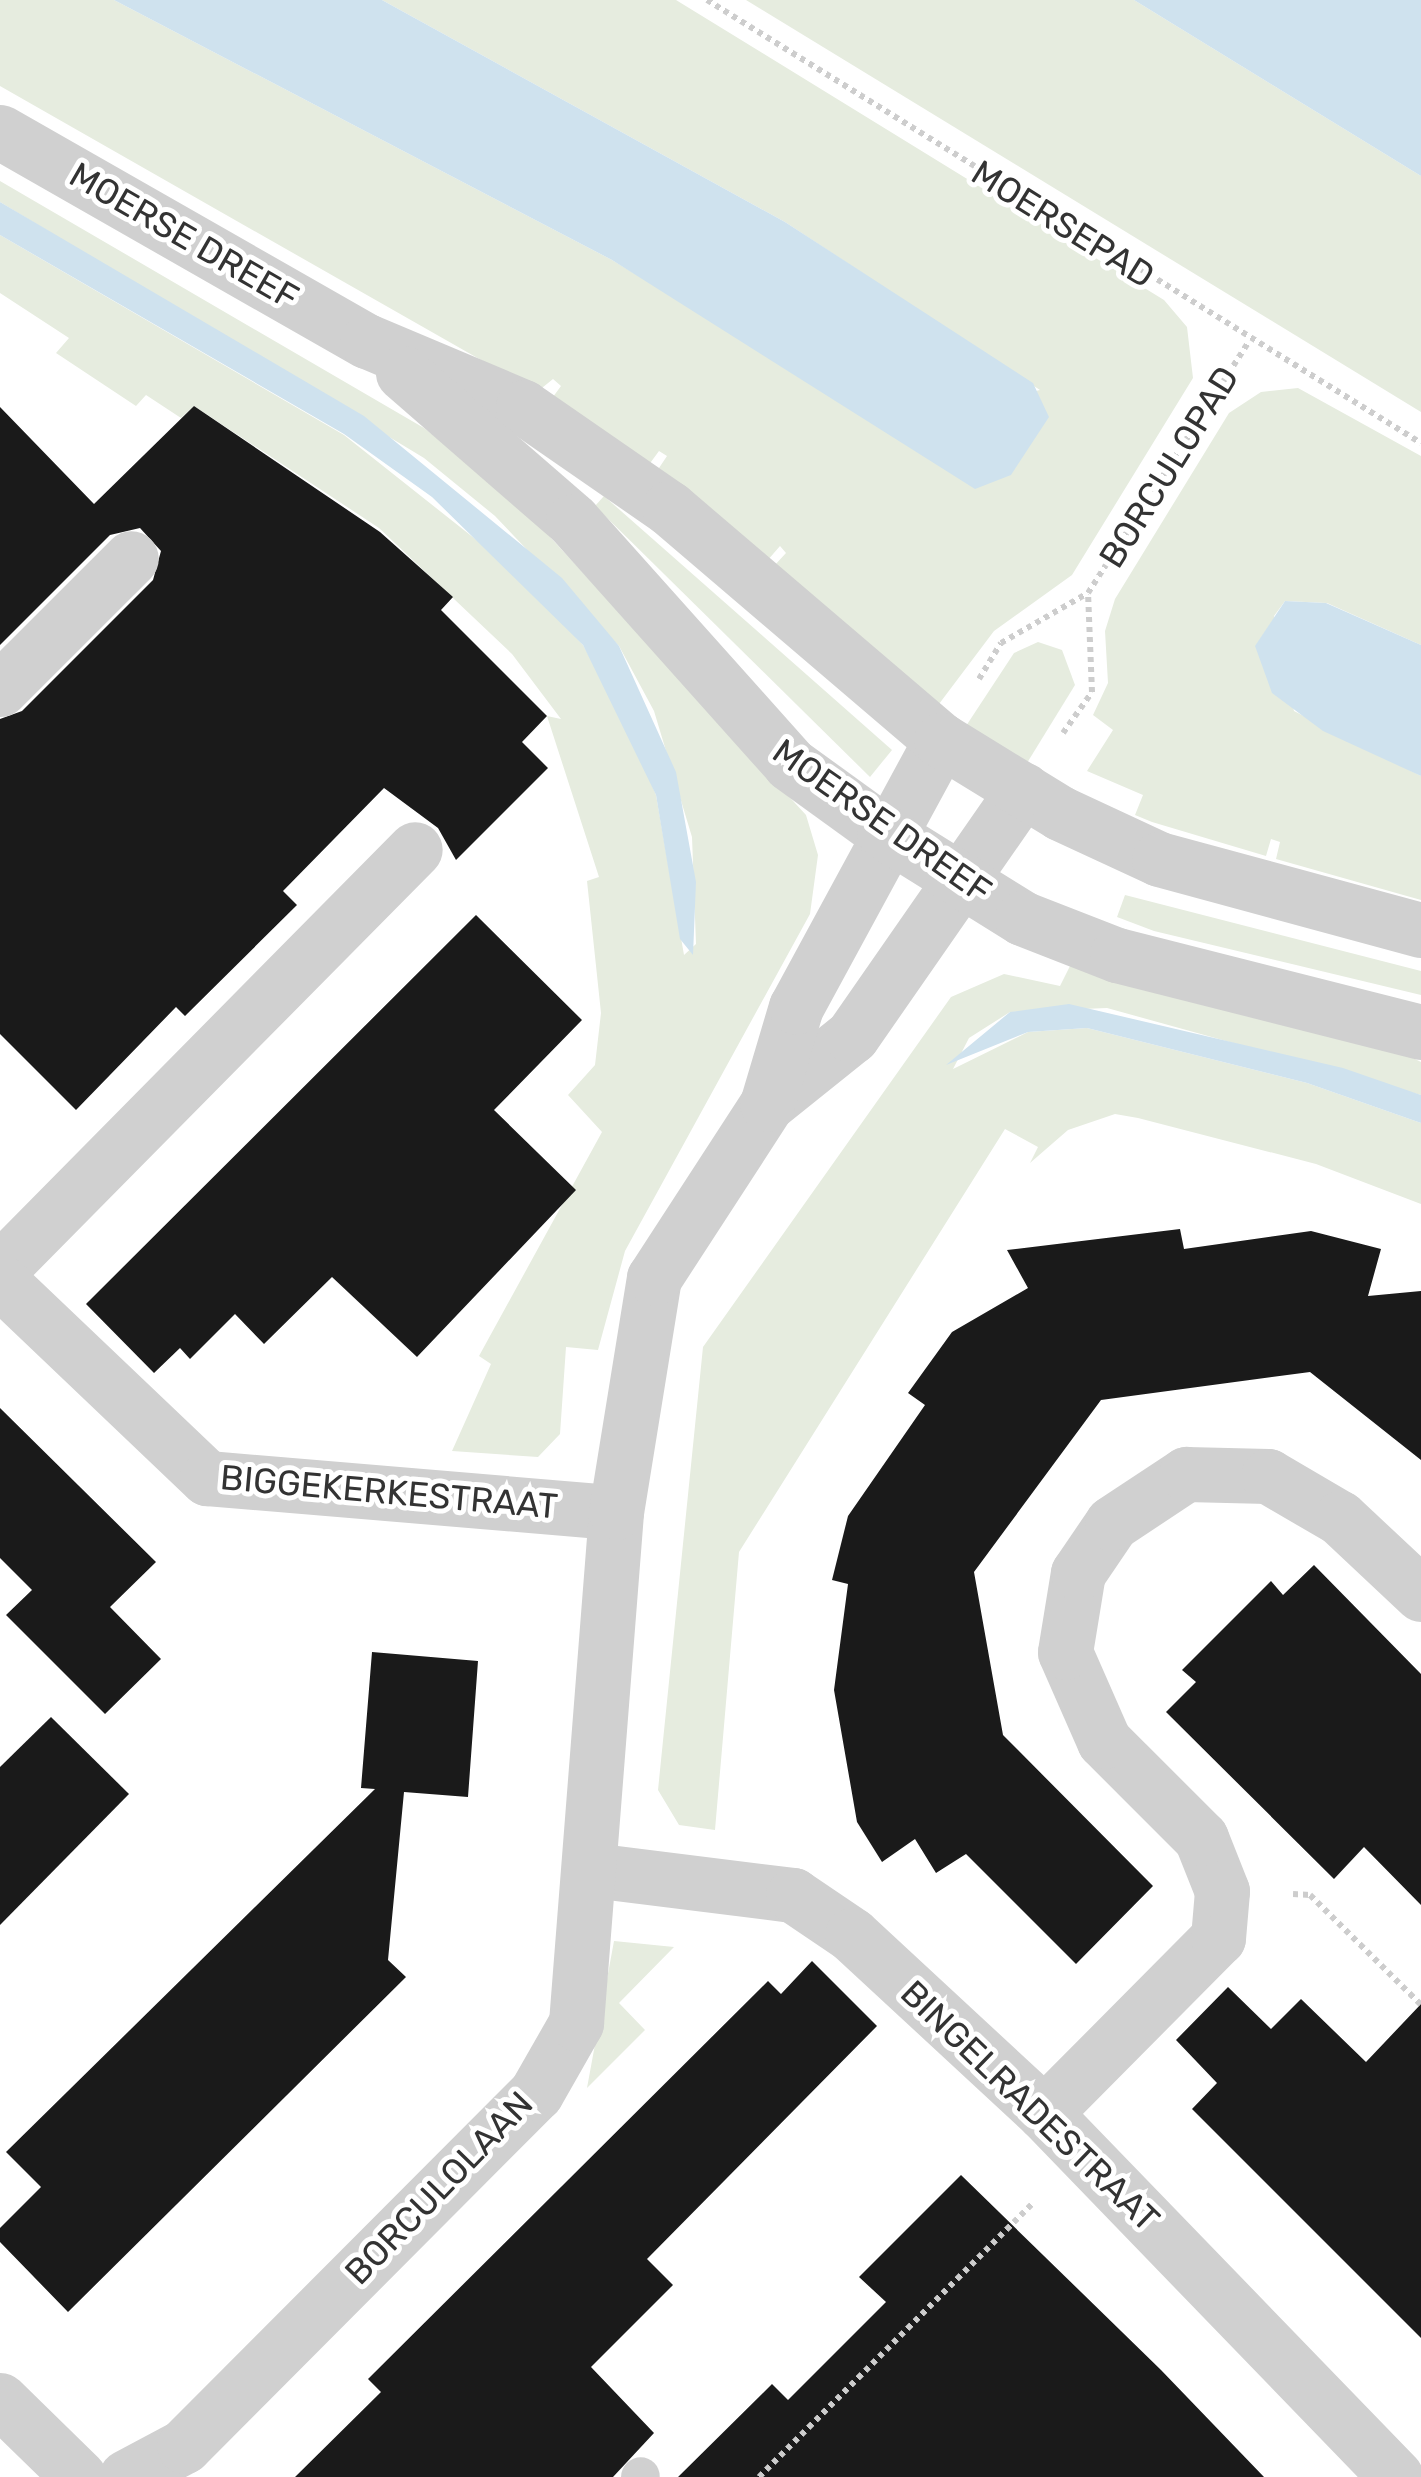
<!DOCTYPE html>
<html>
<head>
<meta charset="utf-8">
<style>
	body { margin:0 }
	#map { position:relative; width:1421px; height:2477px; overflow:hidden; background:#fff; font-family:Rubik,sans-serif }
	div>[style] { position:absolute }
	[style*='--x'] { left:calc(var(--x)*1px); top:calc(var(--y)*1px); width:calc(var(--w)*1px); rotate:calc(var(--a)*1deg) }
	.green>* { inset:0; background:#e6ecdf }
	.water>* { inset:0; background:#cfe2ee }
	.building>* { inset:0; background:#1a1a1a }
	.path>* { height:6px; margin-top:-3px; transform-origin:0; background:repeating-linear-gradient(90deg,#cdcdcd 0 5px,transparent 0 10px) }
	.service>* { height:38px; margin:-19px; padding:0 19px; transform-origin:19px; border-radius:19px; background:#d0d0d0 }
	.minor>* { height:55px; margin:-27.5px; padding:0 27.5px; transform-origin:27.5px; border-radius:27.5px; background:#d0d0d0 }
	.tertiary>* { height:55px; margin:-27.5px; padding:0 27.5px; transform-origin:27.5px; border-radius:27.5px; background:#d0d0d0 }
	span { translate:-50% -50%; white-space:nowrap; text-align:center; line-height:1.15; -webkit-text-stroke:10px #fff; paint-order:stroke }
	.street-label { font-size:35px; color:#333 }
</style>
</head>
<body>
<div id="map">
	<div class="green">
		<i style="clip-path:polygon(0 0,114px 0,612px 260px,886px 426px,1040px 390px,785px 222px,382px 0,676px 0,1164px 300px,1187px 327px,1193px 378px,1072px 575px,994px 631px,939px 704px,774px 566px,786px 553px,780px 546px,767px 561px,657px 471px,667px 456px,659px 451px,648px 466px,550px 401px,561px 386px,553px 379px,537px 392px,0 86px)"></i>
		<i style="clip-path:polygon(746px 0,1134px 0,1421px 176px,1421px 412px)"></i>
		<i style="clip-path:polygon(0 181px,424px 428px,516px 500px,806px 815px,818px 855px,810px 914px,625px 1251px,598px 1350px,566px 1347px,560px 1434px,538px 1457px,452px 1451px,491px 1364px,479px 1356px,602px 1132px,568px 1095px,595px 1065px,601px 1013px,587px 881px,599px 877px,547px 716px,561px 719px,512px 654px,379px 528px,194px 406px,181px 418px,146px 395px,136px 406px,56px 353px,69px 338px,0 293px,0 235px,344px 435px,513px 569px,583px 645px,631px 734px,656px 795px,684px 955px,696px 944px,692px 837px,654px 711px,619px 646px,495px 516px,424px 458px,0 202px)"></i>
		<i style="clip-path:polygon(1298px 388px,1421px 456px,1421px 645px,1327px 603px,1285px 601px,1274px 616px,1294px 711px,1421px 776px,1421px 900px,1276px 859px,1280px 842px,1271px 839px,1266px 856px,1152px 822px,1135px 815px,1143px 795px,1087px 771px,1113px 730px,1093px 715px,1108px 683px,1105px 631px,1115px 599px,1229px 413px,1261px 392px)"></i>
		<i style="clip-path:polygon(604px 496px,892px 750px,870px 777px,595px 506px)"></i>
		<i style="clip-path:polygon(1038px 642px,1062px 650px,1075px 685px,1027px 763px,966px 726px,1014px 653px)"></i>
		<i style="clip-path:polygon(1125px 895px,1421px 971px,1421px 995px,1154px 931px,1117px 917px)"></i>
		<i style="clip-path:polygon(1074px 958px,1405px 1054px,1421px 1062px,1421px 1095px,1107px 1008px,1010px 1012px,969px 1038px,953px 1069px,1028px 1032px,1087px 1028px,1307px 1083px,1421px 1123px,1421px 1204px,1316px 1164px,1138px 1118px,1115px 1114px,1068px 1130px,1030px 1163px,1038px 1147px,1005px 1129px,739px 1552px,715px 1830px,679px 1825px,658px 1790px,703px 1347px,951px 997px,1004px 974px,1060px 986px)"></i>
		<i style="clip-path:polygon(614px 1941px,674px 1947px,619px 2003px,645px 2030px,587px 2088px)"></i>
	</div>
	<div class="water">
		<i style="clip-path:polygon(114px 0,382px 0,785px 222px,1033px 383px,1049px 417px,1011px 475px,975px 489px,612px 260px)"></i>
		<i style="clip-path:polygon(1134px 0,1421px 0,1421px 176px)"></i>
		<i style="clip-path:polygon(0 202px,364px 416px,562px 578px,619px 646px,676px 772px,696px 882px,693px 955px,680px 939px,656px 795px,583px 645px,432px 497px,344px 434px,0 235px)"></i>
		<i style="clip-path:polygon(1285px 601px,1326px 603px,1421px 645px,1421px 776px,1323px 731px,1272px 693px,1255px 646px)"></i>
		<i style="clip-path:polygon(1069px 1004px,1343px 1068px,1421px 1095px,1421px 1123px,1307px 1083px,1087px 1028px,1028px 1032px,946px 1065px,1010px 1012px)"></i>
	</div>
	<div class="building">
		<i style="clip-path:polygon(194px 406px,380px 532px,453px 597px,441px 610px,547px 716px,522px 742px,548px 768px,456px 860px,438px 828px,384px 788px,283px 891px,297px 905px,185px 1016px,176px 1007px,76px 1110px,0 1034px,0 719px,22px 711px,153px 580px,161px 551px,140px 528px,110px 535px,0 645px,0 407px,94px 504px)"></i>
		<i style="clip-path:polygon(476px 915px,582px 1020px,494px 1110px,576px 1190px,417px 1357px,332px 1277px,264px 1344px,235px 1314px,190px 1359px,180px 1348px,154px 1373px,86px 1304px)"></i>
		<i style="clip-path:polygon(1180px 1229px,1184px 1249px,1311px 1231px,1381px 1249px,1368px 1296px,1421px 1291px,1421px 1460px,1310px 1372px,1101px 1400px,974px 1572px,1003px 1735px,1153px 1886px,1076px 1964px,966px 1854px,936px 1873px,915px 1839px,882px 1862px,857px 1822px,834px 1690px,848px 1584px,832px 1580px,848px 1516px,925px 1405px,908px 1393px,952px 1332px,1028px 1288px,1007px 1250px)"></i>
		<i style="clip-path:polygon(0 1408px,156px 1562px,110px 1607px,161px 1659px,105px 1714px,6px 1615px,32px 1590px,0 1558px)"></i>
		<i style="clip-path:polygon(1314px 1565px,1421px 1674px,1421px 1905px,1364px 1847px,1334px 1879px,1166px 1712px,1196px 1682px,1182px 1670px,1271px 1581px,1283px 1595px)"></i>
		<i style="clip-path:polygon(372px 1652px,478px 1661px,468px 1797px,404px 1792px,388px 1960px,406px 1977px,68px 2312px,0 2242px,0 2228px,41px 2187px,6px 2152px,375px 1789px,361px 1788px)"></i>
		<i style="clip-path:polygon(51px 1717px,129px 1794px,0 1925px,0 1767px)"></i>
		<i style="clip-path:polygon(812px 1961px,877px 2026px,647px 2259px,673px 2285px,591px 2367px,654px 2433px,613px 2477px,295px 2477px,381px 2392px,368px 2379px,768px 1981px,781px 1994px)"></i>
		<i style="clip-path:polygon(1228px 1987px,1271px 2029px,1301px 1999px,1366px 2062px,1421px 2004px,1421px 2338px,1192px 2109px,1217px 2083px,1176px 2040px)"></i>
		<i style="clip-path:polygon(961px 2175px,1161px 2370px,1264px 2477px,678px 2477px,772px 2384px,788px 2400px,886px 2302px,859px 2277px)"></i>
	</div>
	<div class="path">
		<i style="--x:707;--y:0;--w:840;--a:31.82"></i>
		<i style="--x:979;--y:679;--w:42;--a:-58.6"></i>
		<i style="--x:1001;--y:643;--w:100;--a:-29.9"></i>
		<i style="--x:1088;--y:593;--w:299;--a:-57.4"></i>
		<i style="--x:1063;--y:733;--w:50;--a:-54.7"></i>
		<i style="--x:1092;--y:692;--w:99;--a:-92.3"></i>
		<i style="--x:1293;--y:1894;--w:17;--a:3"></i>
		<i style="--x:1310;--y:1895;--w:156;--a:44.7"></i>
		<i style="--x:759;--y:2477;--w:387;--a:-45"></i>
	</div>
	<div class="service">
		<i style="--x:640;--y:2477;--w:1;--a:-45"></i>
	</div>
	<div class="minor">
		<i style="--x:0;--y:689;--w:185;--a:-45"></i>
		<i style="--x:767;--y:1104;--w:109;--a:-38.7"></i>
		<i style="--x:852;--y:1036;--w:300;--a:-55.2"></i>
		<i style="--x:0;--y:1269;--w:590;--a:-45.34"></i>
		<i style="--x:0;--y:1281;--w:286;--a:43.6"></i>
		<i style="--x:207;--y:1478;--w:410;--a:4.8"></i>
		<i style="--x:592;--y:1870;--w:203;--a:7.1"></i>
		<i style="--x:793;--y:1895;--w:71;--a:34.1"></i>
		<i style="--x:852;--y:1935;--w:262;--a:42.8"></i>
		<i style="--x:1044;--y:2113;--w:506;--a:45.96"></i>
		<i style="--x:1044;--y:2113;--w:247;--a:-45.2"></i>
		<i style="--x:1218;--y:1938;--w:47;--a:-85.1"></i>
		<i style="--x:1222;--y:1891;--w:57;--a:-111.6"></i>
		<i style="--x:1201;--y:1838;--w:137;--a:-135"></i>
		<i style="--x:1104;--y:1741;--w:97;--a:-113.7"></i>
		<i style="--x:1065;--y:1652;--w:80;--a:-80.7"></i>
		<i style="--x:1078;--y:1573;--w:60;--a:-55.8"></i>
		<i style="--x:1112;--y:1523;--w:89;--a:-33.5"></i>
		<i style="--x:1186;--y:1474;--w:82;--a:1.4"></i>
		<i style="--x:1268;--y:1476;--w:83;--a:30.3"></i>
		<i style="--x:1340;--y:1518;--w:111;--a:43.2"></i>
		<i style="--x:0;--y:2400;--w:110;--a:44.3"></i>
		<i style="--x:126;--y:2477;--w:66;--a:-28.1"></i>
		<i style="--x:184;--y:2446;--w:499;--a:-45.1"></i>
		<i style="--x:536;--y:2093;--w:81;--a:-60.3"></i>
		<i style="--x:576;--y:2023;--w:513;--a:-85.52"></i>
		<i style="--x:616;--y:1512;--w:237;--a:-80.8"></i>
		<i style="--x:654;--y:1278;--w:207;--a:-57"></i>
		<i style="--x:767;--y:1104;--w:101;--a:-73.4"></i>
		<i style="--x:796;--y:1007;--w:304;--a:-61.5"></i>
	</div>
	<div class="tertiary">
		<i style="--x:0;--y:132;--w:422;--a:29.7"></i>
		<i style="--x:367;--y:341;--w:169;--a:22.9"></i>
		<i style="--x:523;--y:407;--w:178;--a:34.7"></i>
		<i style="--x:669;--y:508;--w:358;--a:40.5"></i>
		<i style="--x:941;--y:740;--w:140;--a:31.5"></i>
		<i style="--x:1060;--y:813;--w:109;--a:24.9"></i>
		<i style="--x:1159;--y:859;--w:271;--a:15.2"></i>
		<i style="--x:403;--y:373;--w:225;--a:41"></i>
		<i style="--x:573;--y:521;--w:326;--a:48.2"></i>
		<i style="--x:790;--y:764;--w:116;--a:35.9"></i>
		<i style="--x:884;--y:832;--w:163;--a:31.9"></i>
		<i style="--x:1022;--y:918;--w:102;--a:21.3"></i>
		<i style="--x:1117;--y:955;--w:314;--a:14.2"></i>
	</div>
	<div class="street-label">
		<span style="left:1063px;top:224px;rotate:32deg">MOERSEPAD</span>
		<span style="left:184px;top:236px;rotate:30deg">MOERSE DREEF</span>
		<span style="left:1169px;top:467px;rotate:-58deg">BORCULOPAD</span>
		<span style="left:882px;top:821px;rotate:35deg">MOERSE DREEF</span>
		<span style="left:389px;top:1492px;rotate:5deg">BIGGEKERKESTRAAT</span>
		<span style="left:1030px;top:2106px;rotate:44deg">BINGELRADESTRAAT</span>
		<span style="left:439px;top:2188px;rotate:-46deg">BORCULOLAAN</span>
	</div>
</div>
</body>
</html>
